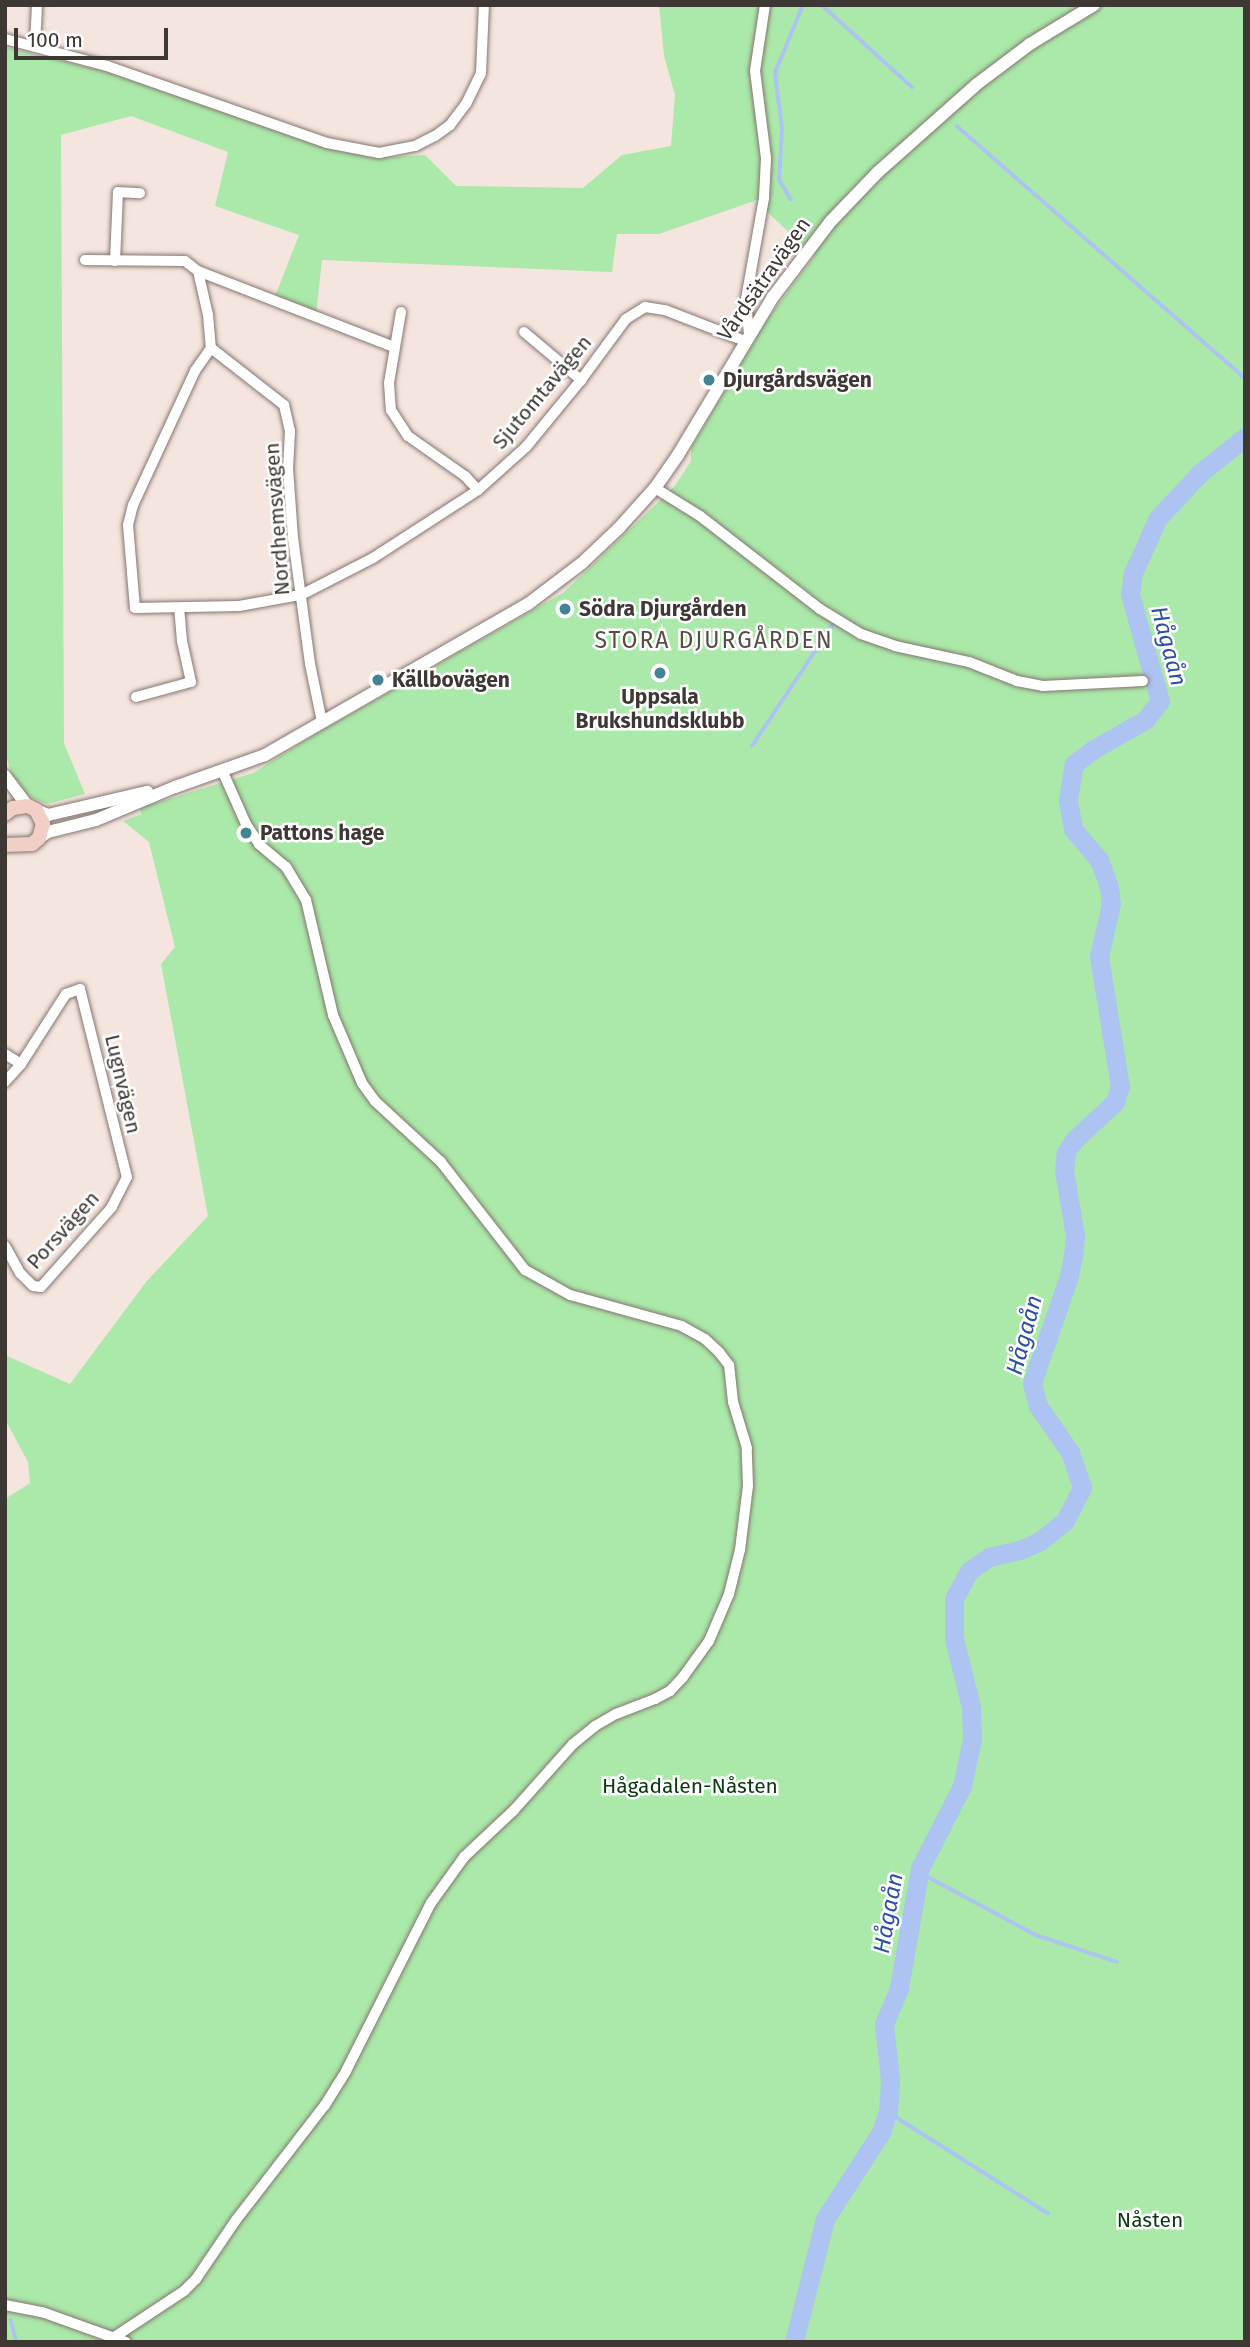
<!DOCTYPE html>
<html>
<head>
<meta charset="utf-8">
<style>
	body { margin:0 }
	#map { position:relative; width:1250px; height:2347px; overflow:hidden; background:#f5e5df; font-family:"Fira Sans",sans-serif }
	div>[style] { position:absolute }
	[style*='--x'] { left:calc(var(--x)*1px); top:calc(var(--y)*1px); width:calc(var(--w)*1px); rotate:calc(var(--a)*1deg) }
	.green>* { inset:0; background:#aae9a9 }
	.stream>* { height:3.5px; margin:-1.75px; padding:0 1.75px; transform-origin:1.75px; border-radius:1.75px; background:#adc3f2 }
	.river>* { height:19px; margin:-9.5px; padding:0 9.5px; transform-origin:9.5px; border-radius:9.5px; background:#adc3f2 }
	.roads { filter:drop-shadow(0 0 2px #847670) drop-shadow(0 0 2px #847670) }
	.minor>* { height:10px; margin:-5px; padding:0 5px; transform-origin:5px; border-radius:5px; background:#fff }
	.tertiary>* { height:12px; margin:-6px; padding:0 6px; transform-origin:6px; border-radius:6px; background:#fff }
	.secondary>* { height:14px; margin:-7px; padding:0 7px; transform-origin:7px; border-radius:7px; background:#f2cfc6 }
	.dots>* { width:19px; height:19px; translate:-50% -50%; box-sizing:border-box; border:4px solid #fff; border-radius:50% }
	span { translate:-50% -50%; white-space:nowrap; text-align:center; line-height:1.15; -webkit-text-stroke:5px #fff; paint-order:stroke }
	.street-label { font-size:21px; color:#3e3835 }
	.poi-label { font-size:21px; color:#3e3835; font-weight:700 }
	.left { translate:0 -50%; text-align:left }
	.park-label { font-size:21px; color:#083a0d }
	.neighbourhood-label { font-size:23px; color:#594c47; letter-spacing:2px }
	.water-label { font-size:23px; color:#2c4fa7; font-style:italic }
	.frame { position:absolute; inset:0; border:7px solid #3e3835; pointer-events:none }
	.scale { position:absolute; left:14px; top:28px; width:154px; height:32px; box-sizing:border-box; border:4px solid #3e3835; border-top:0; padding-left:9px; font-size:21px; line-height:24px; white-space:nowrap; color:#3e3835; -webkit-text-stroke:5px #fff; paint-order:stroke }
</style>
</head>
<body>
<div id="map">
	<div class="green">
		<i style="clip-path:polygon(659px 5px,1245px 5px,1245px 2342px,5px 2342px,5px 1499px,30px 1483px,28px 1462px,5px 1419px,5px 1355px,70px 1384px,146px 1282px,208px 1216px,161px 964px,175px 947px,149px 842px,123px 821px,141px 814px,140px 808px,253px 773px,314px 735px,563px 593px,674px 487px,691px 461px,691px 448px,763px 325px,814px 256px,760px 205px,760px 199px,659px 234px,617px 234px,612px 272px,322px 260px,316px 315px,274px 299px,299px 235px,215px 206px,228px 152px,131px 116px,61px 135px,64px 743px,85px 794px,47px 804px,27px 795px,12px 777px,5px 751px,5px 47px,108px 72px,330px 148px,376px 158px,425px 155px,456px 186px,583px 188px,622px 155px,671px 146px,675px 95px,664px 56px)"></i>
	</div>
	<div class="stream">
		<i style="--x:822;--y:5;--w:122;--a:42.3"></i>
		<i style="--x:957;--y:126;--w:383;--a:41.2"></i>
		<i style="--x:791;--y:200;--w:23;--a:-121"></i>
		<i style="--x:779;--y:180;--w:51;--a:-86.6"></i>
		<i style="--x:782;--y:129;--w:56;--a:-97.1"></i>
		<i style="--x:775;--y:73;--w:74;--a:-67.6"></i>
		<i style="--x:825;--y:637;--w:15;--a:-58"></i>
		<i style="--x:752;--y:746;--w:123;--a:-56.3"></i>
		<i style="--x:919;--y:1872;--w:133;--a:28.3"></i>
		<i style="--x:1036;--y:1935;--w:85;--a:18.4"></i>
		<i style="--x:888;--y:2112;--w:189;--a:32.3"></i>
		<i style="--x:11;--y:2320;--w:23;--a:75"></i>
	</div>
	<div class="river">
		<i style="--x:794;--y:2342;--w:127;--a:-75.9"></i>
		<i style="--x:825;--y:2219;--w:103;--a:-57.2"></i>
		<i style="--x:881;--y:2132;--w:21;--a:-71"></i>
		<i style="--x:888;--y:2112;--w:32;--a:-86"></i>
		<i style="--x:890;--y:2080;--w:56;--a:-96.1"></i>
		<i style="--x:884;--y:2024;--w:39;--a:-67"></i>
		<i style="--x:899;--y:1988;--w:122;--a:-80.1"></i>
		<i style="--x:920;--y:1868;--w:92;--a:-62.9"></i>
		<i style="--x:962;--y:1786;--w:48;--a:-78"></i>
		<i style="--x:972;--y:1739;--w:32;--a:-92"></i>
		<i style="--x:971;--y:1707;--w:70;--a:-104"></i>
		<i style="--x:954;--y:1639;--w:40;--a:-90"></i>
		<i style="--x:954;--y:1599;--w:32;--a:-62"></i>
		<i style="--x:969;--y:1571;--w:24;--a:-35"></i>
		<i style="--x:989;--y:1557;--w:32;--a:-13"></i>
		<i style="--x:1020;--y:1550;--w:22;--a:-24"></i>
		<i style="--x:1040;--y:1541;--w:32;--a:-39"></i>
		<i style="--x:1065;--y:1521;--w:38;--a:-63"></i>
		<i style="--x:1082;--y:1487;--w:37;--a:-109"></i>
		<i style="--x:1070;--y:1452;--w:56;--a:-124.8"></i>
		<i style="--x:1038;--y:1406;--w:24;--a:-105"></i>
		<i style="--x:1032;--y:1383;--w:113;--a:-70.9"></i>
		<i style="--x:1069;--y:1276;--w:20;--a:-79"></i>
		<i style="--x:1073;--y:1256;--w:20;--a:-84"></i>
		<i style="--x:1075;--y:1236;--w:67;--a:-99.5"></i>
		<i style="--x:1064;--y:1170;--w:18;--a:-84"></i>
		<i style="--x:1066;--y:1152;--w:14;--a:-56"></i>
		<i style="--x:1074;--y:1140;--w:56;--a:-42.8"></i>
		<i style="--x:1115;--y:1102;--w:16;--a:-72"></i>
		<i style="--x:1120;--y:1087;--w:133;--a:-99.1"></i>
		<i style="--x:1099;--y:956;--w:53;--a:-77"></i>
		<i style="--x:1111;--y:904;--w:17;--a:-97"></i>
		<i style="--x:1109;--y:887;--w:29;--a:-110"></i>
		<i style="--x:1099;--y:860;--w:40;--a:-130"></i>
		<i style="--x:1073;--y:829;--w:29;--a:-100"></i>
		<i style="--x:1068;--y:800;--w:36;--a:-81"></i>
		<i style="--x:1074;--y:764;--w:25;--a:-37"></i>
		<i style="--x:1094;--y:749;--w:59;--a:-29.6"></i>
		<i style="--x:1145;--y:720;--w:24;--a:-52"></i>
		<i style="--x:1160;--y:701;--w:111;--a:-105.7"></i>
		<i style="--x:1130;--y:594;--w:21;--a:-82"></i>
		<i style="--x:1133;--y:573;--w:60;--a:-65.6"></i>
		<i style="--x:1158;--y:518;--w:62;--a:-47"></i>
		<i style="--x:1200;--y:473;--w:58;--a:-38.7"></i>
	</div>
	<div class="roads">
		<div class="minor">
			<i style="--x:5;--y:39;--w:106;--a:14.8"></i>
			<i style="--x:107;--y:66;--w:233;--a:19.3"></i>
			<i style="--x:327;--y:143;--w:53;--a:10.9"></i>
			<i style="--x:379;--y:153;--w:37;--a:-11"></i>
			<i style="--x:415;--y:146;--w:22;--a:-27"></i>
			<i style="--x:435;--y:136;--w:19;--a:-36"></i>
			<i style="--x:450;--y:125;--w:26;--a:-53"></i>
			<i style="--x:466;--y:104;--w:34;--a:-64"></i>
			<i style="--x:481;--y:73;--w:68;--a:-87.5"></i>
			<i style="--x:35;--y:46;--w:41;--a:-87.2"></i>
			<i style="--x:85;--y:260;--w:100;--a:0.6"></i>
			<i style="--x:185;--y:261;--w:16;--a:38"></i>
			<i style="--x:115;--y:261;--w:69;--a:-87.5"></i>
			<i style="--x:118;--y:192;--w:22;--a:3"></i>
			<i style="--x:401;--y:312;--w:72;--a:99.6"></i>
			<i style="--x:389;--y:383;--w:27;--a:86"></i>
			<i style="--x:391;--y:410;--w:31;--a:57"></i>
			<i style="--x:408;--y:436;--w:70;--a:35.1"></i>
			<i style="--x:465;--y:476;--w:19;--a:47"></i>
			<i style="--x:524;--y:332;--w:75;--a:40.1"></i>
			<i style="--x:749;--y:335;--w:36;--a:-95"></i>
			<i style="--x:746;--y:299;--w:103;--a:-79.9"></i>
			<i style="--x:764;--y:198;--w:40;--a:-87.1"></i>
			<i style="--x:766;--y:158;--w:88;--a:-97.2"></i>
			<i style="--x:755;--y:71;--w:67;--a:-81.4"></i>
			<i style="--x:394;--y:347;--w:210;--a:-158.8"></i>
			<i style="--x:198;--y:271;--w:45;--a:77.2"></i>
			<i style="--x:208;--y:315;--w:33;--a:85"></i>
			<i style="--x:211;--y:348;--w:28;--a:125"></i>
			<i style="--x:195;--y:371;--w:148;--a:114.8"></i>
			<i style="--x:133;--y:505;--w:21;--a:104"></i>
			<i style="--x:128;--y:525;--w:83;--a:85.2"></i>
			<i style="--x:135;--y:608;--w:104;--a:-1.1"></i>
			<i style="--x:239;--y:606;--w:63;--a:-10.1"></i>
			<i style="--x:301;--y:595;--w:81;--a:-27.2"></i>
			<i style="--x:373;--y:558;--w:125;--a:-32.9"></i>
			<i style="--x:478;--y:490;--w:64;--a:-41.9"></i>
			<i style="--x:526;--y:447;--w:87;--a:-50.6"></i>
			<i style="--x:581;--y:380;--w:76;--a:-53.6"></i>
			<i style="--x:626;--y:319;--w:22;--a:-32"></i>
			<i style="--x:645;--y:307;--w:20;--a:9"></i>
			<i style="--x:665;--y:310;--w:86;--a:21.2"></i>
			<i style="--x:211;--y:348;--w:93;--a:38"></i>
			<i style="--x:284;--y:405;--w:27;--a:77"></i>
			<i style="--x:290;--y:431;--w:37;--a:93"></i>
			<i style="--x:288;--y:468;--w:70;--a:85.9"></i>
			<i style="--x:293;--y:538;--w:127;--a:82.3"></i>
			<i style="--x:310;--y:664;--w:59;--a:78.3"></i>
			<i style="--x:655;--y:488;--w:53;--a:31.9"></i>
			<i style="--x:700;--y:516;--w:152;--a:37.8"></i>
			<i style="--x:820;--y:609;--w:48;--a:31.4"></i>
			<i style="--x:861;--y:634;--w:36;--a:19"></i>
			<i style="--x:895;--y:646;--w:76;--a:12.2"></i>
			<i style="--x:969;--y:662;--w:52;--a:21.6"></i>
			<i style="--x:1017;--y:681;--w:26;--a:11"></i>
			<i style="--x:1043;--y:686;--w:100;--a:-2.9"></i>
			<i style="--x:136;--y:697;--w:57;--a:-15.3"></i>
			<i style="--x:191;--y:682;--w:42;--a:-102.4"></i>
			<i style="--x:182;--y:641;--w:33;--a:-95"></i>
			<i style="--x:5;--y:1054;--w:19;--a:32"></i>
			<i style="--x:5;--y:1082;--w:24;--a:-48"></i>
			<i style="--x:21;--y:1064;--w:83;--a:-57.3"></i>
			<i style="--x:66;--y:994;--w:15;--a:-20"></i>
			<i style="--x:80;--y:989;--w:194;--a:76"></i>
			<i style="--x:127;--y:1177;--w:34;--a:117"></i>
			<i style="--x:112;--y:1207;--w:107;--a:131.6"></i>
			<i style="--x:41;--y:1287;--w:8;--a:-173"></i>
			<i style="--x:33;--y:1286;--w:18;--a:-135"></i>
			<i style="--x:20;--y:1273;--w:31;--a:-119"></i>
			<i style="--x:5;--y:2305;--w:38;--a:11"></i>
			<i style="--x:42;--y:2312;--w:89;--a:19.7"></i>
			<i style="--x:116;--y:2336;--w:82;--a:-33.5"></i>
			<i style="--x:184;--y:2291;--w:17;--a:-45"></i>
			<i style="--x:196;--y:2279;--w:71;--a:-55.9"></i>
			<i style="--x:236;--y:2220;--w:145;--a:-52.3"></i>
			<i style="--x:325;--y:2105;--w:40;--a:-58"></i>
			<i style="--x:346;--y:2071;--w:188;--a:-63.2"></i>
			<i style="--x:431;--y:1903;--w:57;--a:-54.3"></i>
			<i style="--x:464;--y:1857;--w:69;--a:-43.2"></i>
			<i style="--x:514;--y:1810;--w:89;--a:-48.2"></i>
			<i style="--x:573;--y:1744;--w:28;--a:-39"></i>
			<i style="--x:595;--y:1726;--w:24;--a:-30"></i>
			<i style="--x:616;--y:1714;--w:42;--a:-21"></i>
			<i style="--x:655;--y:1699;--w:17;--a:-28"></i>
			<i style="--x:670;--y:1691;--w:19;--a:-47"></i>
			<i style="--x:683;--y:1677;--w:44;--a:-54.2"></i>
			<i style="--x:709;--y:1641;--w:51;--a:-66.9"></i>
			<i style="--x:729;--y:1594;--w:45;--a:-76"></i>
			<i style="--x:740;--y:1550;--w:64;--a:-82.9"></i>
			<i style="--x:748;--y:1486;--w:38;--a:-92"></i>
			<i style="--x:747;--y:1448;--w:48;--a:-106.9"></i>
			<i style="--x:733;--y:1402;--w:37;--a:-96"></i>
			<i style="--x:729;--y:1365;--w:16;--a:-128"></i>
			<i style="--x:719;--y:1352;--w:19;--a:-137"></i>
			<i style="--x:705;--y:1339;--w:26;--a:-151"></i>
			<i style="--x:682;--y:1326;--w:116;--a:-164.5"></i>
			<i style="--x:570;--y:1295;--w:51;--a:-150.9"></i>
			<i style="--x:525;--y:1270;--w:137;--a:-127.9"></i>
			<i style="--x:441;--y:1162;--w:90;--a:-137.3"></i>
			<i style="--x:375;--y:1101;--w:22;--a:-126"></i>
			<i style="--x:362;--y:1083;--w:74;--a:-113.1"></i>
			<i style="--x:333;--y:1015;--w:118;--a:-103.2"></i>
			<i style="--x:306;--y:900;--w:39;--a:-121"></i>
			<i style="--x:286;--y:867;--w:35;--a:-140"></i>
			<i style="--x:259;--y:844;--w:24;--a:-123"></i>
			<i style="--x:246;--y:824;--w:59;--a:-114"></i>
		</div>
		<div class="tertiary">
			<i style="--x:5;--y:776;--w:38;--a:53"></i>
			<i style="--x:36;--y:810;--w:13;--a:23"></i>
			<i style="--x:48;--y:815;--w:102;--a:-13.1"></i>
			<i style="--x:39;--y:838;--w:11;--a:-34"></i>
			<i style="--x:48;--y:832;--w:49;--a:-14"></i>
			<i style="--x:96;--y:820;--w:86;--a:-22.7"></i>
			<i style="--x:175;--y:787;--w:96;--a:-19.6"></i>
			<i style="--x:265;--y:755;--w:303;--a:-29.9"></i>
			<i style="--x:528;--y:604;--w:68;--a:-37.2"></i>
			<i style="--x:582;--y:563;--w:51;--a:-43.4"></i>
			<i style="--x:619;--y:528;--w:54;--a:-48"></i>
			<i style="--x:655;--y:488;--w:40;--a:-55.1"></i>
			<i style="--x:678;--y:455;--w:184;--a:-59"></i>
			<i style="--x:773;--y:297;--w:96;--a:-52.7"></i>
			<i style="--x:831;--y:221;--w:68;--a:-46.2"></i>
			<i style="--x:878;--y:172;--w:132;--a:-41.6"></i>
			<i style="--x:977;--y:84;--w:66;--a:-37"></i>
			<i style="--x:1030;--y:44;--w:75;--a:-31.4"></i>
		</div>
		<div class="secondary">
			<i style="--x:5;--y:814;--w:10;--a:-37"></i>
			<i style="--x:13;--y:808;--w:15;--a:-8"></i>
			<i style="--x:28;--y:806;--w:9;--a:27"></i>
			<i style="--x:36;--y:810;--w:16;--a:63"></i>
			<i style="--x:43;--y:824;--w:15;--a:106"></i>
			<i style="--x:39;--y:838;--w:9;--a:139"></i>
			<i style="--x:32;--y:844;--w:27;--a:178"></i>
		</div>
	</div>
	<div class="dots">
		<i style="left:709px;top:380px;background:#428496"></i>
		<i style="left:565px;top:609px;background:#428496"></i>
		<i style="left:660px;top:673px;background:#428496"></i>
		<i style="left:378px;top:680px;background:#428496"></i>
		<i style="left:246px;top:833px;background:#428496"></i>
	</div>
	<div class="street-label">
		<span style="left:764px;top:279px;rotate:-55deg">Vårdsätravägen</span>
		<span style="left:542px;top:392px;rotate:-50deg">Sjutomtavägen</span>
		<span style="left:277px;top:519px;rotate:-94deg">Nordhemsvägen</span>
		<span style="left:123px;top:1084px;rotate:77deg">Lugnvägen</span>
		<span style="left:63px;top:1230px;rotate:-48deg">Porsvägen</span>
	</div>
	<div class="poi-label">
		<span class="left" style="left:723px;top:380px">Djurgårdsvägen</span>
		<span class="left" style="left:579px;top:609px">Södra Djurgården</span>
		<span class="left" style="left:392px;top:680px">Källbovägen</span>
		<span style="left:660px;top:709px">Uppsala<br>Brukshundsklubb</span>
		<span class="left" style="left:260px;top:833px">Pattons hage</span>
	</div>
	<div class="park-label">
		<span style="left:690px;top:1786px">Hågadalen-Nåsten</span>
		<span style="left:1150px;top:2220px">Nåsten</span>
	</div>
	<div class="neighbourhood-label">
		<span style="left:714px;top:640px">STORA DJURGÅRDEN</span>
	</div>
	<div class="water-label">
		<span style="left:1169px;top:646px;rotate:75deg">Hågaån</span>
		<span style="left:1024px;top:1335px;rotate:-75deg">Hågaån</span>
		<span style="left:888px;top:1913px;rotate:-80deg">Hågaån</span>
	</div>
	<div class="frame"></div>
	<div class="scale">100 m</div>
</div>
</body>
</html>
